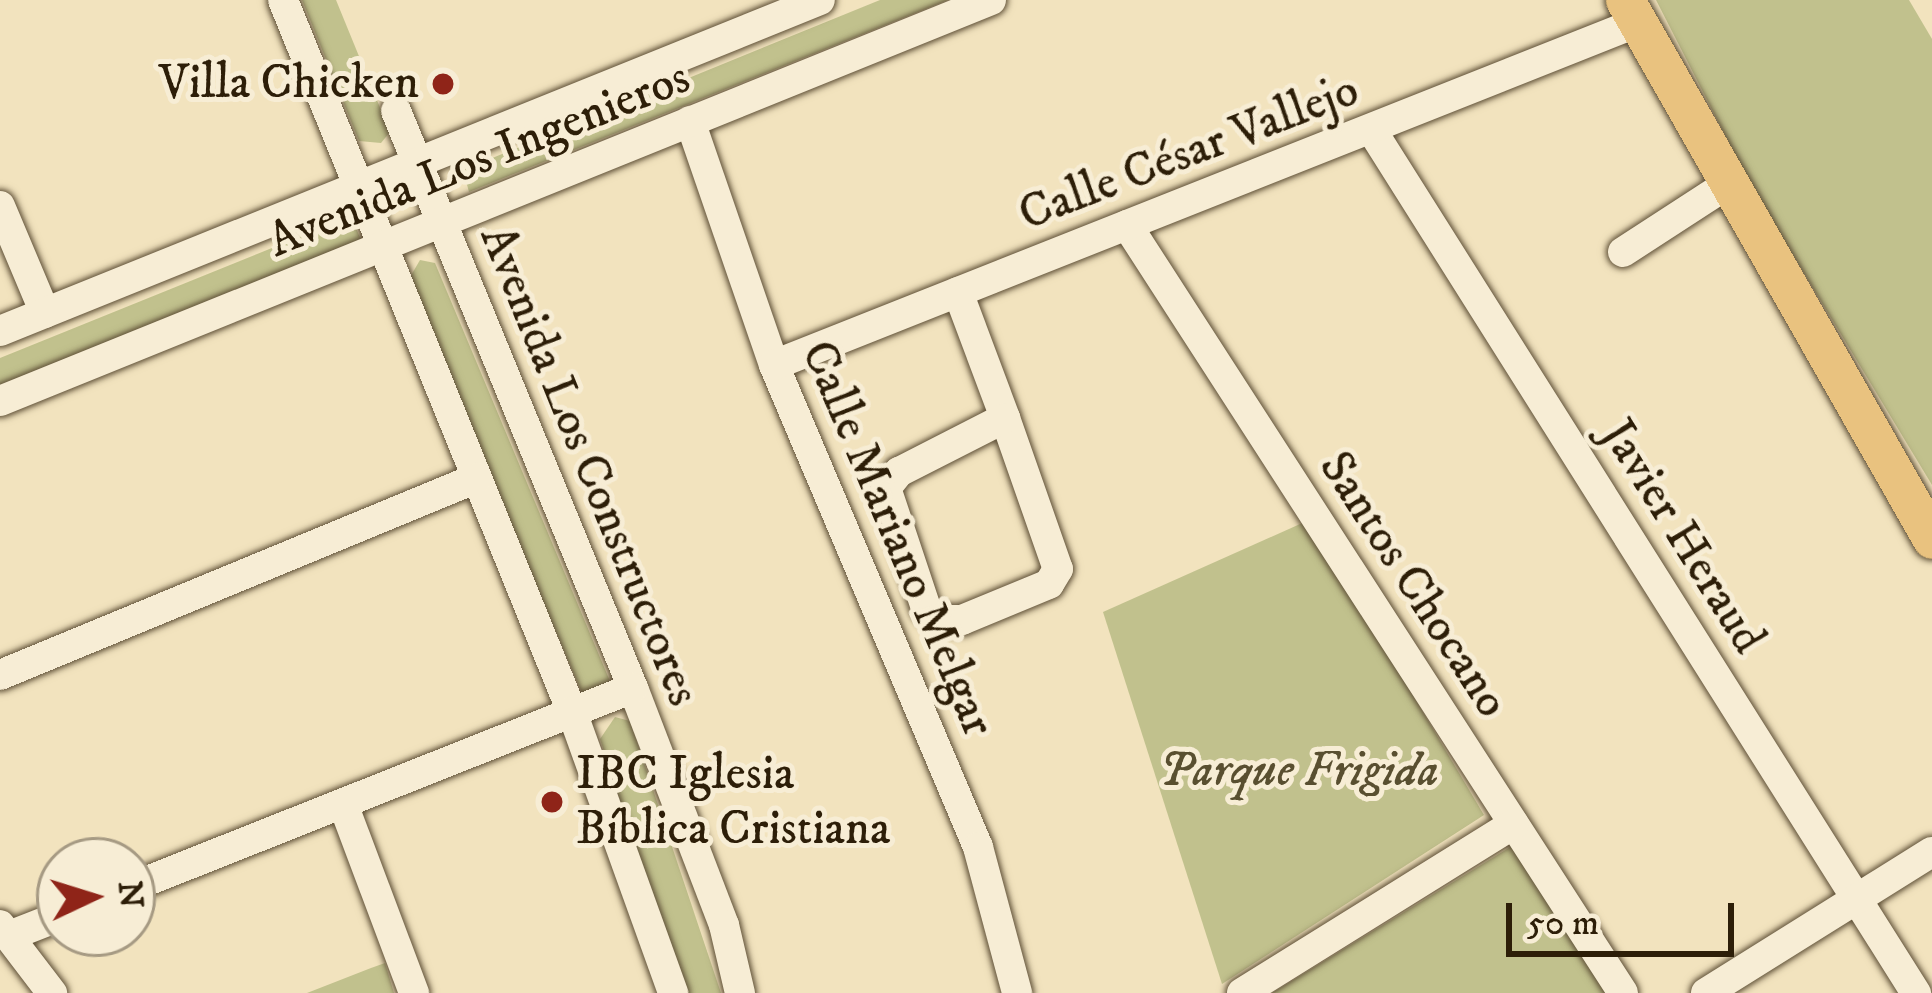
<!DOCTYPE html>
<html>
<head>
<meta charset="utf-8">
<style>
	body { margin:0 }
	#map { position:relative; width:1932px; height:993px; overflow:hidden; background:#f2e3be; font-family:"IM FELL DW Pica",serif }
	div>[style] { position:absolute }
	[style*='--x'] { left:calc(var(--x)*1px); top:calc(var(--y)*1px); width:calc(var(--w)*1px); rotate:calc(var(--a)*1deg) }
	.green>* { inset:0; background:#c1c18d }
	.roads { filter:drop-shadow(0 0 3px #5e4f36) drop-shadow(0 0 3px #5e4f36) }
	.minor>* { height:30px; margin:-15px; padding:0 15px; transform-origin:15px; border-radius:15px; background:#f7edd5 }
	.major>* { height:39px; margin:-19.5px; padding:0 19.5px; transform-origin:19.5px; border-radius:19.5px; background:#e9c27f }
	.dots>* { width:33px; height:33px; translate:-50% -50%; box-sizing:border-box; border:6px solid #f7edd5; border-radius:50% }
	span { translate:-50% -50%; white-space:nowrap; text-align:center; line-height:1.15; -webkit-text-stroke:10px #f7edd5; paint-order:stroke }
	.poi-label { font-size:48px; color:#2d1e08 }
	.right { translate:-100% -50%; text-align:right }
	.left { translate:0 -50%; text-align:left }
	.street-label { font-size:48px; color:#2d1e08 }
	.park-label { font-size:48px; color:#594f30; font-style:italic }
	.north { position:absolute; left:36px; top:837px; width:120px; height:120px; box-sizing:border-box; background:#f7edd5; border:3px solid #a69a83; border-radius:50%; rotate:86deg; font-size:33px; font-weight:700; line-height:48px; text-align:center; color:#2d1e08 }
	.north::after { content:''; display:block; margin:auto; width:42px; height:54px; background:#8f2418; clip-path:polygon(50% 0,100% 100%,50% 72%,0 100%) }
	.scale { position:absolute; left:1506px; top:903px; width:228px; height:54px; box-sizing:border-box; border:6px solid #2d1e08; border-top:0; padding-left:15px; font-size:36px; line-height:42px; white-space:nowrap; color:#2d1e08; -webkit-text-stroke:9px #f7edd5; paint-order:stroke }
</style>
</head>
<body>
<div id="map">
	<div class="green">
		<i style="clip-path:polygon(302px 0,336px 0,390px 132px,381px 143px,359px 141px)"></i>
		<i style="clip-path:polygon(880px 0,948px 0,469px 192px,463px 170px)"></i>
		<i style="clip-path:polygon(1656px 0,1909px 0,1932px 39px,1932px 485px,1749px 182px)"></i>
		<i style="clip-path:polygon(351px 216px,361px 240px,0 385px,0 358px)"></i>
		<i style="clip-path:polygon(420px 260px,435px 263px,612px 686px,583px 695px,406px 284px)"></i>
		<i style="clip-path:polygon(1309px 520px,1484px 815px,1222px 984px,1103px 612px)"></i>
		<i style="clip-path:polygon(615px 717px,630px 721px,721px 993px,683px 993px,600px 739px)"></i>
		<i style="clip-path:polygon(1512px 846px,1608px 993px,1272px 993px)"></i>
		<i style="clip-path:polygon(385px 963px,394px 993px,307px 993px,371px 968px)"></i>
	</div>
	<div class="roads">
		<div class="minor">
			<i style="--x:283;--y:0;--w:768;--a:67.91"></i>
			<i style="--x:572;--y:712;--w:299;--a:70.2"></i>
			<i style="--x:396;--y:111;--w:624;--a:67.67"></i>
			<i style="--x:633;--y:688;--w:254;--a:69"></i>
			<i style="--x:724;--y:925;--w:70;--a:76.8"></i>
			<i style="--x:690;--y:121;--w:258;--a:71"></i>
			<i style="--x:774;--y:365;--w:523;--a:67.06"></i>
			<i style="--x:978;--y:847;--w:151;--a:75"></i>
			<i style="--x:1371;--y:129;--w:1022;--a:57.76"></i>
			<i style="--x:0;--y:206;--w:116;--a:67.2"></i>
			<i style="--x:1127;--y:225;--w:914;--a:57.14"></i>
			<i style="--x:1623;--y:252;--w:123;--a:-33"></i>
			<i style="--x:958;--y:292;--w:134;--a:69.5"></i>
			<i style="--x:0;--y:331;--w:884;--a:-21.98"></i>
			<i style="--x:774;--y:365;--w:927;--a:-21.64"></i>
			<i style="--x:0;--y:401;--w:1069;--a:-22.03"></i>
			<i style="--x:1005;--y:418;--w:160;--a:70.7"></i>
			<i style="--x:1058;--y:569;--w:17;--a:121"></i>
			<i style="--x:1049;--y:584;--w:94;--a:157.5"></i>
			<i style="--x:962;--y:620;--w:23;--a:180"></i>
			<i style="--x:939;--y:620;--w:18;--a:-137"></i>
			<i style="--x:926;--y:608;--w:126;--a:-108.4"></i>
			<i style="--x:886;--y:488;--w:21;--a:-51"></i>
			<i style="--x:899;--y:472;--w:119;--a:-27"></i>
			<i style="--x:0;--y:675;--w:516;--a:-22.44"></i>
			<i style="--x:343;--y:804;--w:202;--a:69.4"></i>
			<i style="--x:132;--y:887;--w:539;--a:-21.66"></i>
			<i style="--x:0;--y:925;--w:86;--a:52.6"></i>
			<i style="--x:9;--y:936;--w:55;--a:-21.4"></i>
			<i style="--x:1242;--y:993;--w:320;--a:-31.9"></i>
			<i style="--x:1706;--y:993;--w:266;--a:-32"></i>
		</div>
		<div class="major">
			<i style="--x:1625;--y:0;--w:620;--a:60.34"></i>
		</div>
	</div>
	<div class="dots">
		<i style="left:443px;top:84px;background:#8f2418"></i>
		<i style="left:552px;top:802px;background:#8f2418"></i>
	</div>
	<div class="poi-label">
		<span class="right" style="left:419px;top:84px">Villa Chicken</span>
		<span class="left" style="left:576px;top:802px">IBC Iglesia<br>Bíblica Cristiana</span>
	</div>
	<div class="street-label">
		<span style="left:1189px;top:153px;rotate:-21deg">Calle César Vallejo</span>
		<span style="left:479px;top:160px;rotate:-22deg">Avenida Los Ingenieros</span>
		<span style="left:589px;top:466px;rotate:68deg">Avenida Los Constructores</span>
		<span style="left:1682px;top:537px;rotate:58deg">Javier Heraud</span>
		<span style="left:897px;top:539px;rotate:67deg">Calle Mariano Melgar</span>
		<span style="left:1413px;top:585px;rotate:57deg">Santos Chocano</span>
	</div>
	<div class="park-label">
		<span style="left:1299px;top:772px">Parque Frigida</span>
	</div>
	<div class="north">N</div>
	<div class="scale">50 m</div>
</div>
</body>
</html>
